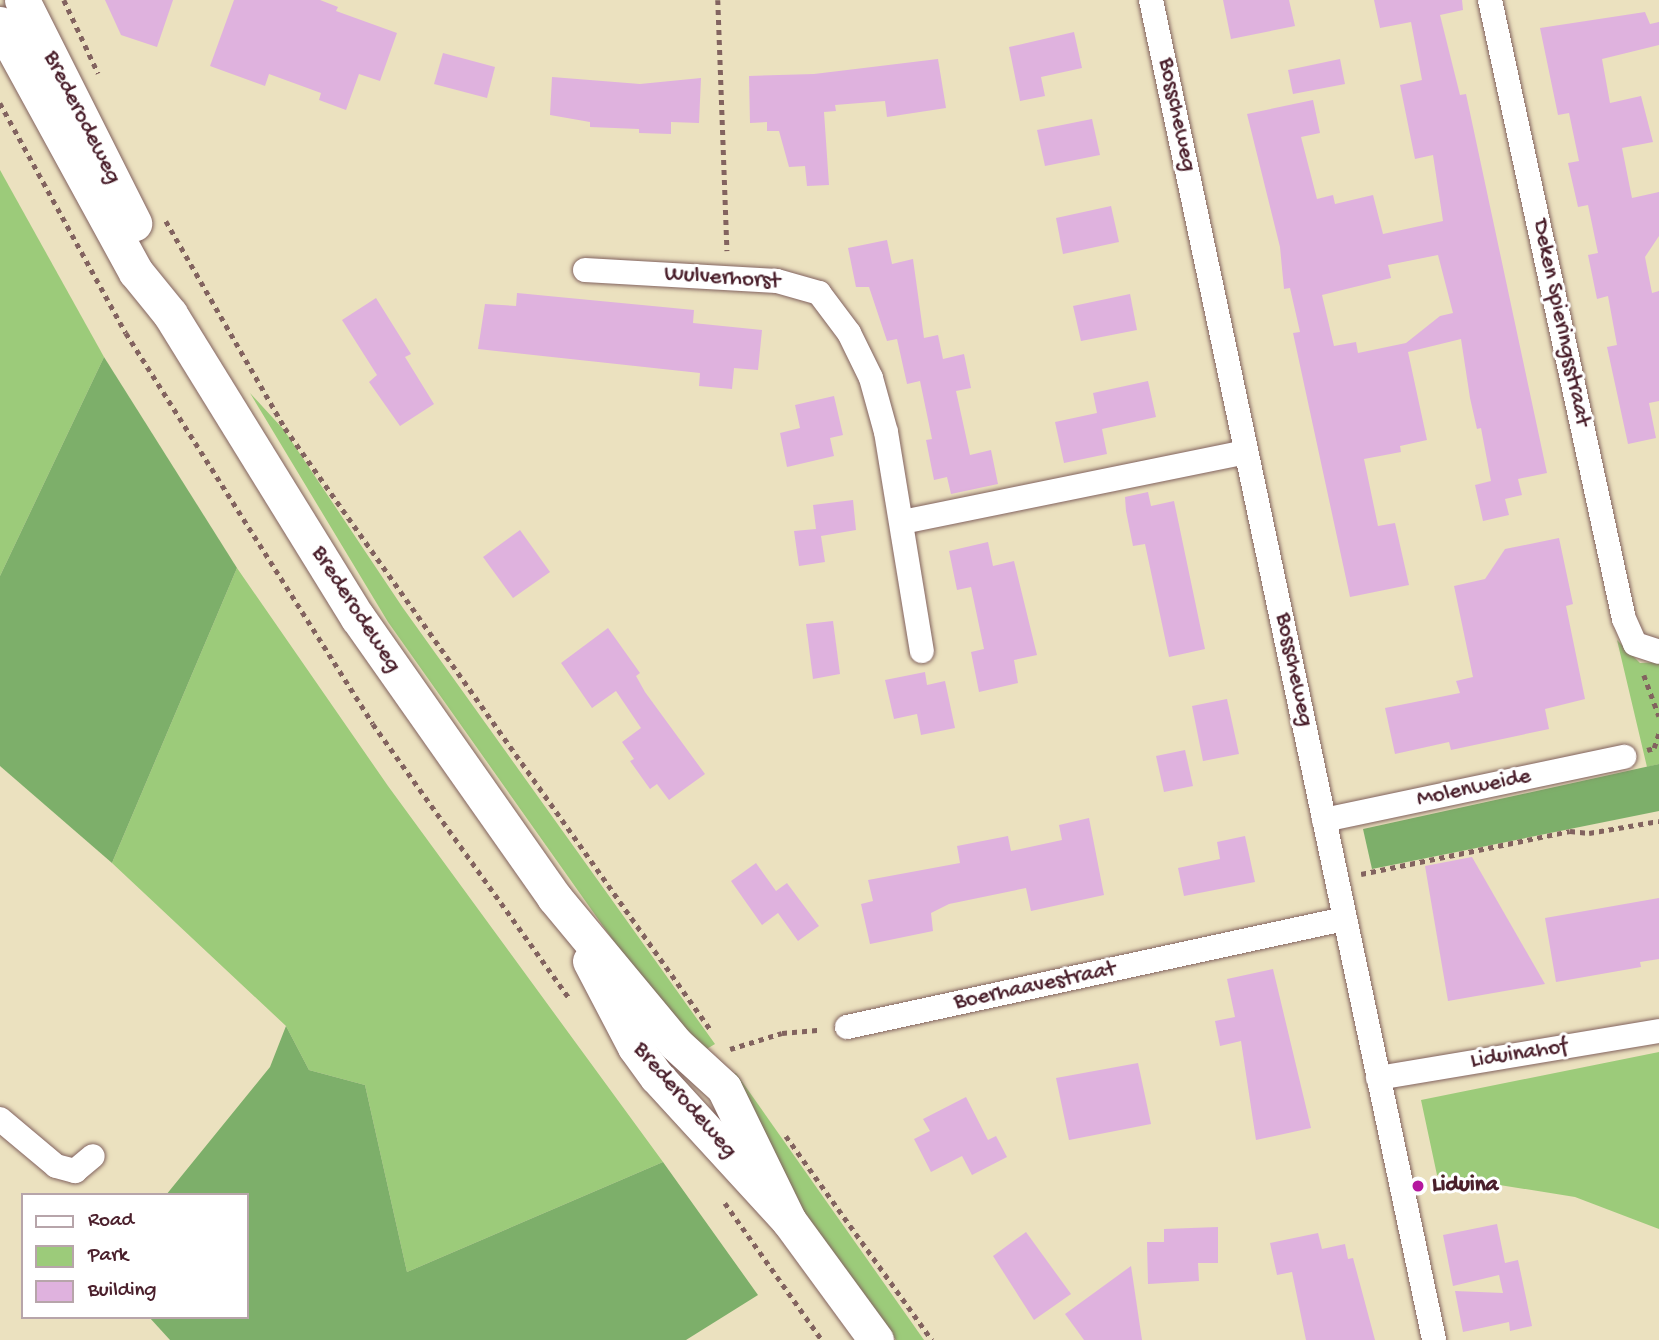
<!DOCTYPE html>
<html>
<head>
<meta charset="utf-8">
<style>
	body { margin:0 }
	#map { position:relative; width:1659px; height:1340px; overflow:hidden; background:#ebe1bf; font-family:"Gochi Hand",sans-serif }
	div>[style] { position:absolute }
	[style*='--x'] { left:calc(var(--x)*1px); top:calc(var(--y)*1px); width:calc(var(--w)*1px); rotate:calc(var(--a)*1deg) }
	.green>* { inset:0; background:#9ccb7a }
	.forest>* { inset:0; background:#7daf6a }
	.building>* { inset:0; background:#dfb2de }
	.path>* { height:4.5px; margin-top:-2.25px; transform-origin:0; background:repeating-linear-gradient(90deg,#82635f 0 5px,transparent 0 10px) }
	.roads { filter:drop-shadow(0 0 2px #82635f) drop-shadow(0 0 2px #82635f) }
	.minor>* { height:24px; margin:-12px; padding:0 12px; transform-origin:12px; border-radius:12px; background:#fff }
	.secondary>* { height:35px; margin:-17.5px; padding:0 17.5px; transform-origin:17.5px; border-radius:17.5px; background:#fff }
	.dots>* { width:19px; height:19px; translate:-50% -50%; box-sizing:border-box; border:4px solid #fff; border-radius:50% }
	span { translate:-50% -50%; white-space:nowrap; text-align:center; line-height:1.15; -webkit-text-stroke:6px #fff; paint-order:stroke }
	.street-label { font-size:23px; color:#4a1f2b }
	.poi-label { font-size:23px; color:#4a1f2b; font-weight:700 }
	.left { translate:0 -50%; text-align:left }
	.legend { position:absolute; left:21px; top:1193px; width:228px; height:126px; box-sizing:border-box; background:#fff; border:2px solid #b7a5aa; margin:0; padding:9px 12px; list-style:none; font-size:21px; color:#4a1f2b }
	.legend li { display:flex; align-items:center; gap:14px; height:35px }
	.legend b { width:35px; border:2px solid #b7a5aa }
</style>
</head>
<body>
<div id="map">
	<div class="green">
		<i style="clip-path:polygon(0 170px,104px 357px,0 576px)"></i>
		<i style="clip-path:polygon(250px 393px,284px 430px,403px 608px,715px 1044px,695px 1056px,388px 622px)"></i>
		<i style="clip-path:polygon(237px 568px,388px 786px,663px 1162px,407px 1272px,365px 1085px,309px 1070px,286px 1026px,112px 863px)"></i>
		<i style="clip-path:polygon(1617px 640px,1640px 663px,1659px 662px,1659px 764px,1647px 767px)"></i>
		<i style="clip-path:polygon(1659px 1052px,1659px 1229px,1575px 1197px,1437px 1175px,1421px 1100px)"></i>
		<i style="clip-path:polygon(736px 1073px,924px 1340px,896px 1340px,781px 1181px,715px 1085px)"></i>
	</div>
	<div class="forest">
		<i style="clip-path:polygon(104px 357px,237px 568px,112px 863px,0 766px,0 576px)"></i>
		<i style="clip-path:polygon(1659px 764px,1659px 811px,1372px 869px,1363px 829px)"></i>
		<i style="clip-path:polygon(286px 1026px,309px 1070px,365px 1085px,407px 1272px,663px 1162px,758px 1295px,686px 1340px,170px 1340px,149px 1317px,247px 1317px,247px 1195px,166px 1195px,270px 1067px)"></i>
	</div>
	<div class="building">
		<i style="clip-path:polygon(105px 0,173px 0,157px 47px,121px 35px)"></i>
		<i style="clip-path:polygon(234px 0,320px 0,338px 7px,336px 11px,397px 33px,380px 81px,359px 74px,346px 110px,319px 100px,321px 93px,269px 74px,265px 86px,210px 66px)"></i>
		<i style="clip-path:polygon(1223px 0,1289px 0,1295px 26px,1231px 39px)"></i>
		<i style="clip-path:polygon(evenodd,1374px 0,1462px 0,1463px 10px,1440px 15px,1460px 95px,1466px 94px,1547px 473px,1518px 479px,1522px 495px,1505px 499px,1509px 515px,1483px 521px,1475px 485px,1491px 481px,1481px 428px,1477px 429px,1470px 398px,1461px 339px,1408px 352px,1427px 440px,1400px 446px,1401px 452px,1364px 459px,1378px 526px,1395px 523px,1409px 585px,1350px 597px,1293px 333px,1300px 332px,1290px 288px,1284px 289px,1280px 247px,1247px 114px,1313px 100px,1320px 133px,1301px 137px,1317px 199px,1333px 195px,1335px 204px,1373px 195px,1383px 234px,1443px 221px,1433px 155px,1415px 159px,1400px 85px,1422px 80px,1411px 22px,1380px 28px,1374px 0,1438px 255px,1453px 313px,1440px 316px,1406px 343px,1358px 353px,1356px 342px,1334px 346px,1322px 295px,1391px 278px,1388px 265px,1438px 255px)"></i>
		<i style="clip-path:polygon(1645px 12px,1650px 24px,1659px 22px,1659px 45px,1602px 59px,1610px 103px,1641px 96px,1653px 142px,1622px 148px,1632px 198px,1659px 192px,1659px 236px,1645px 257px,1652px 293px,1659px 291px,1659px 401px,1649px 403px,1656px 438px,1628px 444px,1607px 347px,1617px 345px,1608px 296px,1597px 299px,1588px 255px,1598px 253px,1588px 205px,1578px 207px,1568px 163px,1579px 161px,1569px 113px,1558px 115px,1540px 28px)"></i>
		<i style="clip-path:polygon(1074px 32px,1082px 68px,1041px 77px,1045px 96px,1020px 101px,1009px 47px)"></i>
		<i style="clip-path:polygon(443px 53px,495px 67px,487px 98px,434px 84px)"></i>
		<i style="clip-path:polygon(938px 59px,946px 108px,887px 117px,885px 101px,835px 105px,836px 111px,824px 112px,829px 185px,807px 186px,805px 166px,789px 167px,779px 131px,767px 131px,767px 122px,750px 123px,749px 76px,814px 74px)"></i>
		<i style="clip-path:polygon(1340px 59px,1345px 84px,1293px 94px,1288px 70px)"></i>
		<i style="clip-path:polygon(552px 77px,640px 84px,701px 78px,699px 123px,671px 122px,671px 134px,639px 133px,639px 129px,590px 127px,590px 122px,550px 115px)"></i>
		<i style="clip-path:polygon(1092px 119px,1100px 155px,1045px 166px,1037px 130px)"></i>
		<i style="clip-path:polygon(1111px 206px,1119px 242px,1063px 254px,1056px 218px)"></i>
		<i style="clip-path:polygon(887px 240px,892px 264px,913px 259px,924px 338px,938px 335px,943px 359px,964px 354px,971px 388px,956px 391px,970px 455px,991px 450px,998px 484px,951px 494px,947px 477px,934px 480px,926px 440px,932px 439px,920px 381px,907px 384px,897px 339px,887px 341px,869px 287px,856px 287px,848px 248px)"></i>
		<i style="clip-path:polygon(517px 293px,694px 310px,693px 323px,762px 330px,758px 370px,734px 368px,732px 389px,699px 386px,700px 373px,478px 349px,485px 304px,516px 306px)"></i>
		<i style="clip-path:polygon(1130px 294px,1137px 330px,1081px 341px,1073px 306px)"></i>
		<i style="clip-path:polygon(376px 298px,411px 354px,405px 357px,434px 404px,400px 426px,369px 382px,377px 375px,342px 320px)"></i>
		<i style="clip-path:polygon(1148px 381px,1156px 417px,1102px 429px,1107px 454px,1064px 463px,1055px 422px,1097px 413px,1093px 393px)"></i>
		<i style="clip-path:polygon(834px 396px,843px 435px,830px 438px,834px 456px,787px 467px,780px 433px,800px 428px,795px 405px)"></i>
		<i style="clip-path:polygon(1148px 492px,1151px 506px,1174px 501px,1205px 649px,1169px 657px,1145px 544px,1133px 546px,1126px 511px,1125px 497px)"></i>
		<i style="clip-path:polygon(853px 500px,856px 530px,821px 536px,825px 562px,799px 566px,794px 531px,816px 529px,813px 505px)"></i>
		<i style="clip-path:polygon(520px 530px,550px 572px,513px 598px,483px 557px)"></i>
		<i style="clip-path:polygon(1559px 538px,1573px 604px,1566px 606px,1585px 699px,1545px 709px,1549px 729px,1451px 750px,1449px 742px,1395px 754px,1385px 708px,1460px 693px,1456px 681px,1473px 677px,1454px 586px,1485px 579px,1505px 549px)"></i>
		<i style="clip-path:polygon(988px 542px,993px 566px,1014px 561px,1037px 655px,1014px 660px,1018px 683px,979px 692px,971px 652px,984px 649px,971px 587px,957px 590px,949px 551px)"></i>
		<i style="clip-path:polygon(833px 621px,840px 674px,813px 679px,806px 624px)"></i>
		<i style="clip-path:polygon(608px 628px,640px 673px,636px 676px,645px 692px,705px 774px,669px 800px,657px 784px,650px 789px,630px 761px,634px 759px,622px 742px,641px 728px,616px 691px,592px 708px,561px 663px)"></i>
		<i style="clip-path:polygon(925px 672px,927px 685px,945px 681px,955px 728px,921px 735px,917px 714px,894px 719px,885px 680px)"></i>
		<i style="clip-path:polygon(1227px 699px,1239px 754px,1203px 761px,1192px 706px)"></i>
		<i style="clip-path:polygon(1185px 750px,1193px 786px,1164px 792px,1156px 756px)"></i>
		<i style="clip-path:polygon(1089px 818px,1104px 895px,1031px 911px,1026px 888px,949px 904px,931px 913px,933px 931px,870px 944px,861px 904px,873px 901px,868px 880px,960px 863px,957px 846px,1008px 836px,1011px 851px,1062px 840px,1059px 825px)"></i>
		<i style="clip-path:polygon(1245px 836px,1255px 882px,1184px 896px,1178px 868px,1220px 859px,1217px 842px)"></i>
		<i style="clip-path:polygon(1472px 857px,1545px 984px,1448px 1001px,1425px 866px)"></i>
		<i style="clip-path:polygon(756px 863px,776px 891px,787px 883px,819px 926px,798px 941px,778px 913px,762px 925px,731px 881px)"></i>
		<i style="clip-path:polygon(1659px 898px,1659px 959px,1640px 962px,1641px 967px,1556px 982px,1545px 918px)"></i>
		<i style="clip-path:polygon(1273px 969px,1311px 1128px,1256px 1140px,1241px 1041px,1220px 1046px,1215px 1021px,1235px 1017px,1227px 979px)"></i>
		<i style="clip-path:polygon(1138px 1063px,1151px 1124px,1069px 1140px,1056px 1078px)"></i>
		<i style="clip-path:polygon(966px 1097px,988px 1140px,996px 1136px,1007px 1157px,972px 1175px,962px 1156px,931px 1172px,914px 1139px,930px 1131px,923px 1119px)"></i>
		<i style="clip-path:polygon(1497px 1224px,1505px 1263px,1518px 1260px,1532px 1326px,1510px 1331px,1509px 1322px,1463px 1332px,1455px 1291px,1503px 1293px,1499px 1275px,1453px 1286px,1443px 1235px)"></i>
		<i style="clip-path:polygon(1218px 1227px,1218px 1263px,1198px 1263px,1199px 1281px,1148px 1284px,1147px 1242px,1164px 1242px,1164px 1229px)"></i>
		<i style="clip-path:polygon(1026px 1232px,1071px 1294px,1034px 1320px,993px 1256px)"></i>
		<i style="clip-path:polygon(1318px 1233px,1322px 1249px,1345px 1244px,1348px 1259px,1353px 1258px,1375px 1340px,1306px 1340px,1292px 1272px,1277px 1275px,1270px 1243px)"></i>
		<i style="clip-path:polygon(1131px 1266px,1142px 1340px,1084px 1340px,1065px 1314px)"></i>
	</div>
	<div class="path">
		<i style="--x:64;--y:0;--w:81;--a:65"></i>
		<i style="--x:718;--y:0;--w:251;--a:87.9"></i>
		<i style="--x:0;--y:103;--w:262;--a:61.3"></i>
		<i style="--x:126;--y:333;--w:462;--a:57.7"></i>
		<i style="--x:373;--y:724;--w:338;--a:54.4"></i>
		<i style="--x:166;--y:221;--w:239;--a:60.1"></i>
		<i style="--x:285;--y:428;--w:736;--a:54.73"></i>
		<i style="--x:1644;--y:675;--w:44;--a:69.9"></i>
		<i style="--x:1647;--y:750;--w:7;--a:-16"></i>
		<i style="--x:1654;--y:748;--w:16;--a:-72"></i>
		<i style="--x:1361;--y:874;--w:213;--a:-11.6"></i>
		<i style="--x:1570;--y:831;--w:19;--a:6"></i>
		<i style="--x:1589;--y:833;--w:71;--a:-9.7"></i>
		<i style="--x:730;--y:1049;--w:54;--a:-17.1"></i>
		<i style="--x:782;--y:1033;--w:38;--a:-5"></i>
		<i style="--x:786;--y:1136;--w:251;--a:54.4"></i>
		<i style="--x:725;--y:1203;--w:168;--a:54.7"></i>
	</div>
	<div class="roads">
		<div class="minor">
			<i style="--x:1151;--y:0;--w:1370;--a:78.07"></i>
			<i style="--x:1490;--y:0;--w:633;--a:77.79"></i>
			<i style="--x:1624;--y:619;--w:27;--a:66"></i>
			<i style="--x:1635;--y:644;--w:25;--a:18"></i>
			<i style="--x:585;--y:270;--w:192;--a:3.3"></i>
			<i style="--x:777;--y:281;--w:44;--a:15.9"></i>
			<i style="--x:819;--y:293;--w:50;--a:53.1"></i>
			<i style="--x:849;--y:333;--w:50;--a:63.9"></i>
			<i style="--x:871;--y:378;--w:56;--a:74.5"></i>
			<i style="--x:886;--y:432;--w:222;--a:80.7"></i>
			<i style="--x:902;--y:522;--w:351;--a:-11.5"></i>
			<i style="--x:1324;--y:820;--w:307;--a:-11.9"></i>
			<i style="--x:847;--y:1027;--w:509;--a:-12.26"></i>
			<i style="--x:1378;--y:1078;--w:285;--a:-9.5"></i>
			<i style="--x:0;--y:1119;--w:73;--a:40"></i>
			<i style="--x:56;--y:1166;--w:20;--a:15"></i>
			<i style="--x:75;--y:1171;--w:23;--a:-40"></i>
		</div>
		<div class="secondary">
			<i style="--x:22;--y:0;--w:250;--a:63.3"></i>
			<i style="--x:0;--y:24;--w:283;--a:61.3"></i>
			<i style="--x:136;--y:272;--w:54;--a:51"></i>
			<i style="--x:170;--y:314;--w:357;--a:58.3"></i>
			<i style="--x:358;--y:618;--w:341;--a:54.9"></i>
			<i style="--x:554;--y:897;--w:191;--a:50.3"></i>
			<i style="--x:676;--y:1044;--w:65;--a:42.5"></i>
			<i style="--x:724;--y:1088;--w:148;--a:64"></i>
			<i style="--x:590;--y:961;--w:97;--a:62.4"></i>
			<i style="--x:635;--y:1047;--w:37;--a:54"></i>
			<i style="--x:657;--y:1077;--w:195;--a:47.5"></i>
			<i style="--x:789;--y:1221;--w:147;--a:53.8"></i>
		</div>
	</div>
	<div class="dots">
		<i style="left:1418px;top:1186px;background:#b5179e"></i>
	</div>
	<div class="street-label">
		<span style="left:1176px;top:115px;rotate:78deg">Bosscheweg</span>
		<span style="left:81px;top:118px;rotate:63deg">Brederodeweg</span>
		<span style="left:722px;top:279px;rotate:4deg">Wulverhorst</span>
		<span style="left:1560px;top:323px;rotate:78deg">Deken Spieringsstraat</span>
		<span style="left:355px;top:610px;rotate:57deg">Brederodeweg</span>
		<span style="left:1293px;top:670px;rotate:78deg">Bosscheweg</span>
		<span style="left:1474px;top:789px;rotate:-12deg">Molenweide</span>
		<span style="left:1035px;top:987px;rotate:-12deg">Boerhaavestraat</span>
		<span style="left:1519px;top:1055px;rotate:-9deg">Liduinahof</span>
		<span style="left:684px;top:1101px;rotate:49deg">Brederodeweg</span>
	</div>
	<div class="poi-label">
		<span class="left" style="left:1432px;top:1186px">Liduina</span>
	</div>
	<ul class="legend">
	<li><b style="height:9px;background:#fff"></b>Road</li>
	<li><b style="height:19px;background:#9ccb7a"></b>Park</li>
	<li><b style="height:19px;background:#dfb2de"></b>Building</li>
	</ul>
</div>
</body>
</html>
